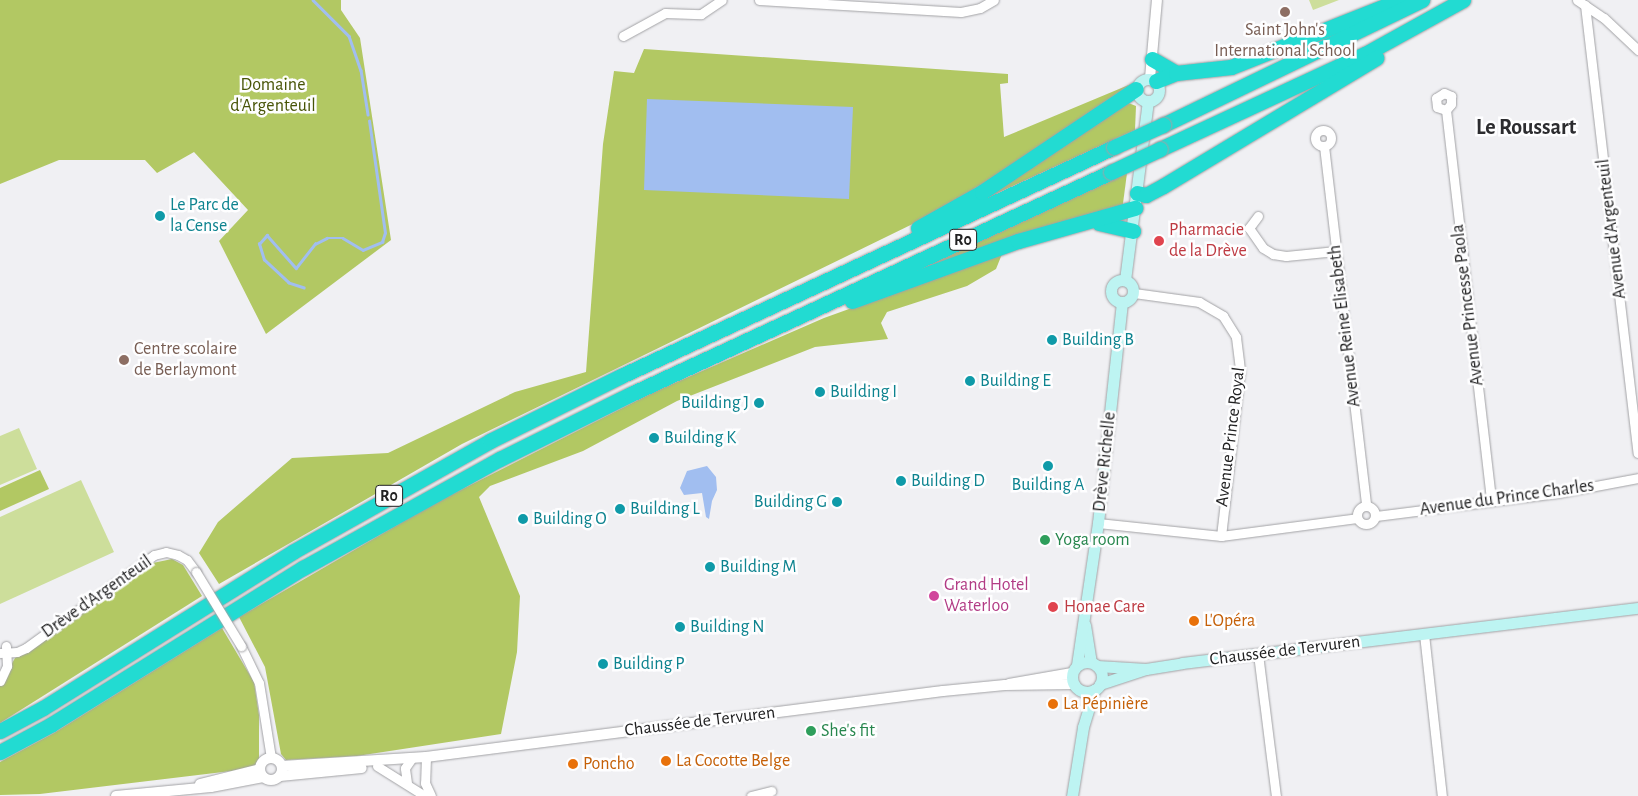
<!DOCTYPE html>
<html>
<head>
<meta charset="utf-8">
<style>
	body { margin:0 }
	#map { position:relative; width:1638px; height:796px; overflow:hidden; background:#f0f0f3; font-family:"Alegreya Sans",sans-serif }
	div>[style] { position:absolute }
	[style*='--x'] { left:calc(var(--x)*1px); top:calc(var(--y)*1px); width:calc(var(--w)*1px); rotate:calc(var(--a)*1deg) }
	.green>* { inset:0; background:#cdde9b }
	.forest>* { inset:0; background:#b2c863 }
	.water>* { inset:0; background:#a1bef0 }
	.stream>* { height:2.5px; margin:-1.25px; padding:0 1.25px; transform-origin:1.25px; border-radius:1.25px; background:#a1bef0 }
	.roads { filter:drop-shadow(0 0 1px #a2a2a5) drop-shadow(0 0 1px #a2a2a5) }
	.minor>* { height:9px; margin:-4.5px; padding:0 4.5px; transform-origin:4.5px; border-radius:4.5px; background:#fff }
	.minor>.ring { margin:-4.5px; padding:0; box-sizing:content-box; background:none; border:9px solid #fff; border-radius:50% }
	.tertiary>* { height:10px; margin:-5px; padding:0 5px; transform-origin:5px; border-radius:5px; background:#fff }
	.tertiary>.ring { margin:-5px; padding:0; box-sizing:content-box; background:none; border:10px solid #fff; border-radius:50% }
	.secondary>* { height:11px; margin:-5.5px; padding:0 5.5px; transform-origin:5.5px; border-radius:5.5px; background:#bdf4f2 }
	.secondary>.ring { margin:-5.5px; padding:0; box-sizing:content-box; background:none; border:11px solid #bdf4f2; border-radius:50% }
	.motorway>* { height:15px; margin:-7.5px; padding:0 7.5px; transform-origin:7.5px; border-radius:7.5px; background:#22dbd2 }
	.bridges { filter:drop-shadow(0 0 1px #a2a2a5) drop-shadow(0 0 1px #a2a2a5) }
	.minor-bridge>* { height:9px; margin:-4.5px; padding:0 4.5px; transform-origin:4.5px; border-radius:4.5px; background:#fff }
	.motorway-bridge>* { height:15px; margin:-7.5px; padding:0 7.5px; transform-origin:7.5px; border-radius:7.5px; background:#22dbd2 }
	.dots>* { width:14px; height:14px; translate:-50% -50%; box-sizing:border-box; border:2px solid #fefeff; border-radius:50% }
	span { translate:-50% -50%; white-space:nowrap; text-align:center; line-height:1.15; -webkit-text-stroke:5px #fefeff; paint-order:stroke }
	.shield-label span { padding:1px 4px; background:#fefeff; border:1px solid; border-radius:4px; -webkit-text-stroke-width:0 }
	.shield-label { font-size:16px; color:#212122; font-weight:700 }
	.education-label { font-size:18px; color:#785e54 }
	.left { translate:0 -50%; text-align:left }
	.park-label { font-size:18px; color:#475407 }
	.culture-label { font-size:18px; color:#0d838f }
	.right { translate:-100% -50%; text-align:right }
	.street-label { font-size:18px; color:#212122 }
	.health-label { font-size:18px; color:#be3a42 }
	.leisure-label { font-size:18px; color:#27864d }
	.hotel-label { font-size:18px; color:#b23c85 }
	.food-label { font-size:18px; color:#c56008 }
	.district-label { font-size:22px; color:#2c2c2f; font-weight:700 }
</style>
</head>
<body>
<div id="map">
	<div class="green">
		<i style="clip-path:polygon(1309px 0,1339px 0,1313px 10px)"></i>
		<i style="clip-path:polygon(19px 428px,37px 469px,0 485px,0 436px)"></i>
		<i style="clip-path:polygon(81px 480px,114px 552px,0 604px,0 517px)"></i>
	</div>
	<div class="forest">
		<i style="clip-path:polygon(0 0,341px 0,341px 10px,360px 38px,391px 240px,266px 334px,219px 241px,248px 210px,194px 152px,157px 173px,145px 160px,59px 160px,0 184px)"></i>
		<i style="clip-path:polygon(644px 49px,1008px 74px,1008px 83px,1000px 84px,1004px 137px,1131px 84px,992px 178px,927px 217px,462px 444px,219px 584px,199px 553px,218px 522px,292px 458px,388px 453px,515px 392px,586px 372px,603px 144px,614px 71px,634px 73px)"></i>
		<i style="clip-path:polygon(1126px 102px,1136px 106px,1135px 130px,947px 216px)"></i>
		<i style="clip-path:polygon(1127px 173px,1122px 211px,907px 275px,1023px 221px)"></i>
		<i style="clip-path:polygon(1002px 254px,996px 269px,967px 286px,887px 312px,881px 323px,888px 339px,815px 347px,677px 401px,583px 451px,490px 486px,479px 497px,520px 596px,517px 652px,501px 734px,357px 756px,286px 760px,281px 754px,265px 667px,239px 617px,437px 502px,654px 392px,824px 318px)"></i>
		<i style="clip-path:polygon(40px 470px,49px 489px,0 511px,0 488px)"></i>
		<i style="clip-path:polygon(172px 559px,183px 565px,202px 596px,0 723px,0 685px,15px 658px,143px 565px)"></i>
		<i style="clip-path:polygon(222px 628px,254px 682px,259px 715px,259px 764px,248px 769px,40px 794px,0 795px,0 762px,54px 733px)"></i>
	</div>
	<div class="water">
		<i style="clip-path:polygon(647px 99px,853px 107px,849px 199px,644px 190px)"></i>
		<i style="clip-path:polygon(707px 466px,716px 477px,717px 490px,712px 501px,709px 519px,706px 517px,702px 493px,684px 495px,680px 488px,687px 471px)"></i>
	</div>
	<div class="stream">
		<i style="--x:313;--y:0;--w:51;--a:45"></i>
		<i style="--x:349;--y:36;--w:36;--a:71"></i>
		<i style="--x:361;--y:70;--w:45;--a:81"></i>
		<i style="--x:304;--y:288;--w:16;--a:-162"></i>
		<i style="--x:289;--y:283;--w:34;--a:-137"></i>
		<i style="--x:264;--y:260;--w:17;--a:-107"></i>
		<i style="--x:259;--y:244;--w:12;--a:-48"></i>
		<i style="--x:267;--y:235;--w:44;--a:48.7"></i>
		<i style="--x:296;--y:268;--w:31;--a:-52"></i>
		<i style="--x:315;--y:244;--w:13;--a:-27"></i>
		<i style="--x:327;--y:238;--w:16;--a:0"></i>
		<i style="--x:343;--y:238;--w:23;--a:31"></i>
		<i style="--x:363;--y:250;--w:21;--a:-23"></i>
		<i style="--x:382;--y:242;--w:9;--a:-72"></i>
		<i style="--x:385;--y:233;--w:113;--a:-98.1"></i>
	</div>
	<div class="roads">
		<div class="minor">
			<i style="--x:759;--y:0;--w:202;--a:3.4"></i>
			<i style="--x:961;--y:12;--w:19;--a:-12"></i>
			<i style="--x:980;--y:8;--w:16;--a:-30"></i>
			<i style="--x:1577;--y:0;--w:32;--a:34"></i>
			<i style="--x:1604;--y:18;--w:47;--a:43.3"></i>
			<i style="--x:1585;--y:5;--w:451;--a:83.3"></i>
			<i style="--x:623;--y:36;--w:48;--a:-28.7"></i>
			<i style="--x:665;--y:13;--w:36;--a:2"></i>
			<i style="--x:701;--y:14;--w:25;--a:-34"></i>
			<i style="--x:1444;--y:93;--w:8;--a:23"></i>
			<i style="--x:1451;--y:96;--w:8;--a:90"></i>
			<i style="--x:1451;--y:104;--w:8;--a:130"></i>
			<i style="--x:1446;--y:110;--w:9;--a:-162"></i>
			<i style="--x:1437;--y:107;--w:9;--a:-96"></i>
			<i style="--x:1436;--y:98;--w:9;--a:-32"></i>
			<i style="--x:1446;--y:110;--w:394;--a:83.4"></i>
			<i class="ring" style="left:1315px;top:130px;width:7px;height:7px"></i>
			<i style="--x:1324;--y:146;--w:362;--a:83.3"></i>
			<i style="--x:1258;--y:216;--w:15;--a:127"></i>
			<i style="--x:1249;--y:228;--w:24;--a:55"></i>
			<i style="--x:1263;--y:248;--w:12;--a:31"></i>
			<i style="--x:1273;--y:254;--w:13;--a:9"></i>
			<i style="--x:1286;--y:256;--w:50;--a:-5.7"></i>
			<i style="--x:1134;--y:293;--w:66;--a:7.9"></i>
			<i style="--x:1199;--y:302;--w:28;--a:30"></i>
			<i style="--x:1223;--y:316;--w:25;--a:58"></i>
			<i style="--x:1236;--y:337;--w:35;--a:83"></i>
			<i style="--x:1240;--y:372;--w:165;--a:96.6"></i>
			<i class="ring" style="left:1357px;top:506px;width:9px;height:9px"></i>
			<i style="--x:1376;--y:516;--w:183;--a:-7.2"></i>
			<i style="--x:1558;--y:493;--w:81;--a:-10.6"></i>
			<i style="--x:1098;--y:523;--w:124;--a:6"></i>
			<i style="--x:1221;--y:536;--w:137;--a:-7.5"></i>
			<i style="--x:1424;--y:634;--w:163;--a:83.7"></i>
			<i style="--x:241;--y:646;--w:41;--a:64.1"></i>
			<i style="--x:259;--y:683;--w:76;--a:80.9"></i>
			<i style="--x:0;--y:653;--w:17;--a:-3"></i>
			<i style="--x:17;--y:652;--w:10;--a:-24"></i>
			<i style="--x:26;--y:648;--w:158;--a:-36"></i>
			<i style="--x:154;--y:555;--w:12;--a:-14"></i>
			<i style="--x:166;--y:552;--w:12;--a:14"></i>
			<i style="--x:178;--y:555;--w:10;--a:29"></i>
			<i style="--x:187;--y:560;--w:15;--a:53"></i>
			<i style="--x:1258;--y:654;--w:143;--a:82.8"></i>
			<i style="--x:0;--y:681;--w:17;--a:-65"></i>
			<i style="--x:7;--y:666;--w:20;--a:-93"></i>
			<i style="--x:426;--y:757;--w:26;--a:92"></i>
			<i style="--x:425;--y:783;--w:14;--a:65"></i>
			<i style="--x:377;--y:766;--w:57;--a:32"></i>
			<i style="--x:407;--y:783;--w:15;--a:-98"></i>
			<i style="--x:405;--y:768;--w:11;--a:-56"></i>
			<i style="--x:751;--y:796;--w:21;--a:-14"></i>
		</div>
		<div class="tertiary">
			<i style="--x:1150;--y:78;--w:78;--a:-84.9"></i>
			<i style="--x:1009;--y:684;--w:64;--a:-9.9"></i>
			<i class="ring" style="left:260px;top:758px;width:12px;height:12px"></i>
			<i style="--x:282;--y:766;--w:144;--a:-3.6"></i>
			<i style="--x:426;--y:757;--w:521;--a:-7.28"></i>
			<i style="--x:943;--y:691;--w:62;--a:-5.5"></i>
			<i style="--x:1005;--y:685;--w:69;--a:-0.8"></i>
			<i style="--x:280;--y:776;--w:82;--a:-5.6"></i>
			<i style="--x:200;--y:784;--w:62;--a:-14"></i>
			<i style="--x:116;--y:796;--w:95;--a:-5.4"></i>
			<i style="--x:211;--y:787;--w:53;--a:-10.9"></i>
		</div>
		<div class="secondary">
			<i class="ring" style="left:1137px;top:79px;width:11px;height:11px"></i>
			<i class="ring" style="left:1111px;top:280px;width:11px;height:11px"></i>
			<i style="--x:1125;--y:280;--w:180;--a:-82.7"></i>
			<i style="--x:1085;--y:625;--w:37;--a:81"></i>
			<i class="ring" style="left:1072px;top:662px;width:19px;height:19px"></i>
			<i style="--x:1077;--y:665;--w:144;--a:-81.6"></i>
			<i style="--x:1098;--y:523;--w:222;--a:-83.8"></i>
			<i style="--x:1097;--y:666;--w:49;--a:3.5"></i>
			<i style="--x:1100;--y:684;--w:48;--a:-18.1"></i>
			<i style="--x:1146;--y:669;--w:36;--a:-9"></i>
			<i style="--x:1182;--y:663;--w:459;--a:-6.9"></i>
			<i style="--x:1072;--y:796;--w:70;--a:-80.9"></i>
			<i style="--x:1083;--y:727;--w:39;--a:-73"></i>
		</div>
		<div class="motorway">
			<i style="--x:1152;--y:59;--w:28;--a:30"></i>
			<i style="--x:1156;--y:81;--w:22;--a:-22"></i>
			<i style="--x:1176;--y:73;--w:55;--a:-6.2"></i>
			<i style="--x:1231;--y:67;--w:182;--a:-21.6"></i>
			<i style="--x:1163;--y:125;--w:288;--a:-25.8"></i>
			<i style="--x:1160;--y:149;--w:226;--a:-24.9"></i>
			<i style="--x:1365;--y:54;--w:112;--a:-28.9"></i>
			<i style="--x:1137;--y:193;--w:9;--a:13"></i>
			<i style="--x:1146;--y:195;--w:19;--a:-28"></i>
			<i style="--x:1163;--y:186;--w:249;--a:-31"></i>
			<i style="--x:1099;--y:223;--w:35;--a:13"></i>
			<i style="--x:918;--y:228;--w:73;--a:-29.4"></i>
			<i style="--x:982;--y:192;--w:185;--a:-33.8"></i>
			<i style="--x:852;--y:301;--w:177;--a:-19.9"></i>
			<i style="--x:1018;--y:241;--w:122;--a:-15.8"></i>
			<i style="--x:0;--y:731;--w:49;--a:-28.1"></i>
			<i style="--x:43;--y:708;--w:296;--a:-32"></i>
			<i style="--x:294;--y:551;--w:225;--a:-29.3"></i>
			<i style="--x:490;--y:441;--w:146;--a:-26.4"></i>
			<i style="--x:621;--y:376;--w:544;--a:-24.92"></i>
			<i style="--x:0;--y:752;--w:59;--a:-28.3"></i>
			<i style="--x:52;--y:724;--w:296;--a:-31.9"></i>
			<i style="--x:303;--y:568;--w:225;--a:-29"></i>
			<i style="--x:500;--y:459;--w:146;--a:-26.4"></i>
			<i style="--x:631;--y:394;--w:529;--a:-24.82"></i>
		</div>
	</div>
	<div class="bridges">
		<div class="minor-bridge">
			<i style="--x:196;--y:572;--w:87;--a:58.7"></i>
		</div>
		<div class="motorway-bridge">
			<i style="--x:1114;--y:147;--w:54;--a:-24.2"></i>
			<i style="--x:1111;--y:172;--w:54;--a:-25.1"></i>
		</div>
	</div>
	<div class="dots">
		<i style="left:1285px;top:12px;background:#8d6e63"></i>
		<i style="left:160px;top:216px;background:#0f9aa8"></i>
		<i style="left:1159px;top:241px;background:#e0444e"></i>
		<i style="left:1052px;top:340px;background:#0f9aa8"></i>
		<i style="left:124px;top:360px;background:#8d6e63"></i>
		<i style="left:970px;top:381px;background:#0f9aa8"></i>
		<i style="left:820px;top:392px;background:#0f9aa8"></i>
		<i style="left:759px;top:403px;background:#0f9aa8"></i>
		<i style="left:654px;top:438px;background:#0f9aa8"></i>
		<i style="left:1048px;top:466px;background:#0f9aa8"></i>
		<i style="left:901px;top:481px;background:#0f9aa8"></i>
		<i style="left:837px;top:502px;background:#0f9aa8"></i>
		<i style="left:620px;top:509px;background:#0f9aa8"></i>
		<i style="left:523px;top:519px;background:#0f9aa8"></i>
		<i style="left:1045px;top:540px;background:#2e9e5b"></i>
		<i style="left:710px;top:567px;background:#0f9aa8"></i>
		<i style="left:934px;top:596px;background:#d1479c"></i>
		<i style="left:1053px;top:607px;background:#e0444e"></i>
		<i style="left:1194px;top:621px;background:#e8710a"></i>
		<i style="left:680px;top:627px;background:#0f9aa8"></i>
		<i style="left:603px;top:664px;background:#0f9aa8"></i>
		<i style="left:1053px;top:704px;background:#e8710a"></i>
		<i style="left:811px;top:731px;background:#2e9e5b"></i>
		<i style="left:666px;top:761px;background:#e8710a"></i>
		<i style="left:573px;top:764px;background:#e8710a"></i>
	</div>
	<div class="shield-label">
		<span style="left:963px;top:240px">R0</span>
		<span style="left:389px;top:496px">R0</span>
	</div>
	<div class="education-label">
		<span style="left:1285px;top:41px">Saint John's<br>International School</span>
		<span class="left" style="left:134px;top:360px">Centre scolaire<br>de Berlaymont</span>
	</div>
	<div class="park-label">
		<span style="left:273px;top:96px">Domaine<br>d'Argenteuil</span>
	</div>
	<div class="culture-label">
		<span class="left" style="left:170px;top:216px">Le Parc de<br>la Cense</span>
		<span class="left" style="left:1062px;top:340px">Building B</span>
		<span class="left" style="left:980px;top:381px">Building E</span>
		<span class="left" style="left:830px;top:392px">Building I</span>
		<span class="right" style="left:749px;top:403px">Building J</span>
		<span class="left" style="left:664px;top:438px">Building K</span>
		<span class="left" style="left:911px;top:481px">Building D</span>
		<span style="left:1048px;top:485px">Building A</span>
		<span class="right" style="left:827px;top:502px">Building G</span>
		<span class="left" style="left:630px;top:509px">Building L</span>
		<span class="left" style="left:533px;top:519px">Building O</span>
		<span class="left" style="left:720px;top:567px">Building M</span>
		<span class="left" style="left:690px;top:627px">Building N</span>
		<span class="left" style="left:613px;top:664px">Building P</span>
	</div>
	<div class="street-label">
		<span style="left:1612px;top:229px;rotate:-97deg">Avenue d'Argenteuil</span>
		<span style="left:1468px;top:305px;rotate:-97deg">Avenue Princesse Paola</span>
		<span style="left:1345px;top:326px;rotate:-97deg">Avenue Reine Elisabeth</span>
		<span style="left:1231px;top:437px;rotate:-83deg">Avenue Prince Royal</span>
		<span style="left:1105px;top:462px;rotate:-84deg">Drève Richelle</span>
		<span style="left:1507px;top:498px;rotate:-8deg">Avenue du Prince Charles</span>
		<span style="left:97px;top:597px;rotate:-35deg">Drève d'Argenteuil</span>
		<span style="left:1285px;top:651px;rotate:-7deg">Chaussée de Tervuren</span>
		<span style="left:700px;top:722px;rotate:-7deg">Chaussée de Tervuren</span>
	</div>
	<div class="health-label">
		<span class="left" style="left:1169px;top:241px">Pharmacie<br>de la Drève</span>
		<span class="left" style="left:1064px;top:607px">Honae Care</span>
	</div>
	<div class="leisure-label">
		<span class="left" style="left:1055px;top:540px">Yoga room</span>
		<span class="left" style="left:821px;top:731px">She's fit</span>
	</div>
	<div class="hotel-label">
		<span class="left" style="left:944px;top:596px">Grand Hotel<br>Waterloo</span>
	</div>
	<div class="food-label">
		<span class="left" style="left:1204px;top:621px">L'Opéra</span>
		<span class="left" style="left:1063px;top:704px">La Pépinière</span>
		<span class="left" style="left:676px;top:761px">La Cocotte Belge</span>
		<span class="left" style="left:583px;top:764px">Poncho</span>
	</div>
	<div class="district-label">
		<span style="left:1526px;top:128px">Le Roussart</span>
	</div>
</div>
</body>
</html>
